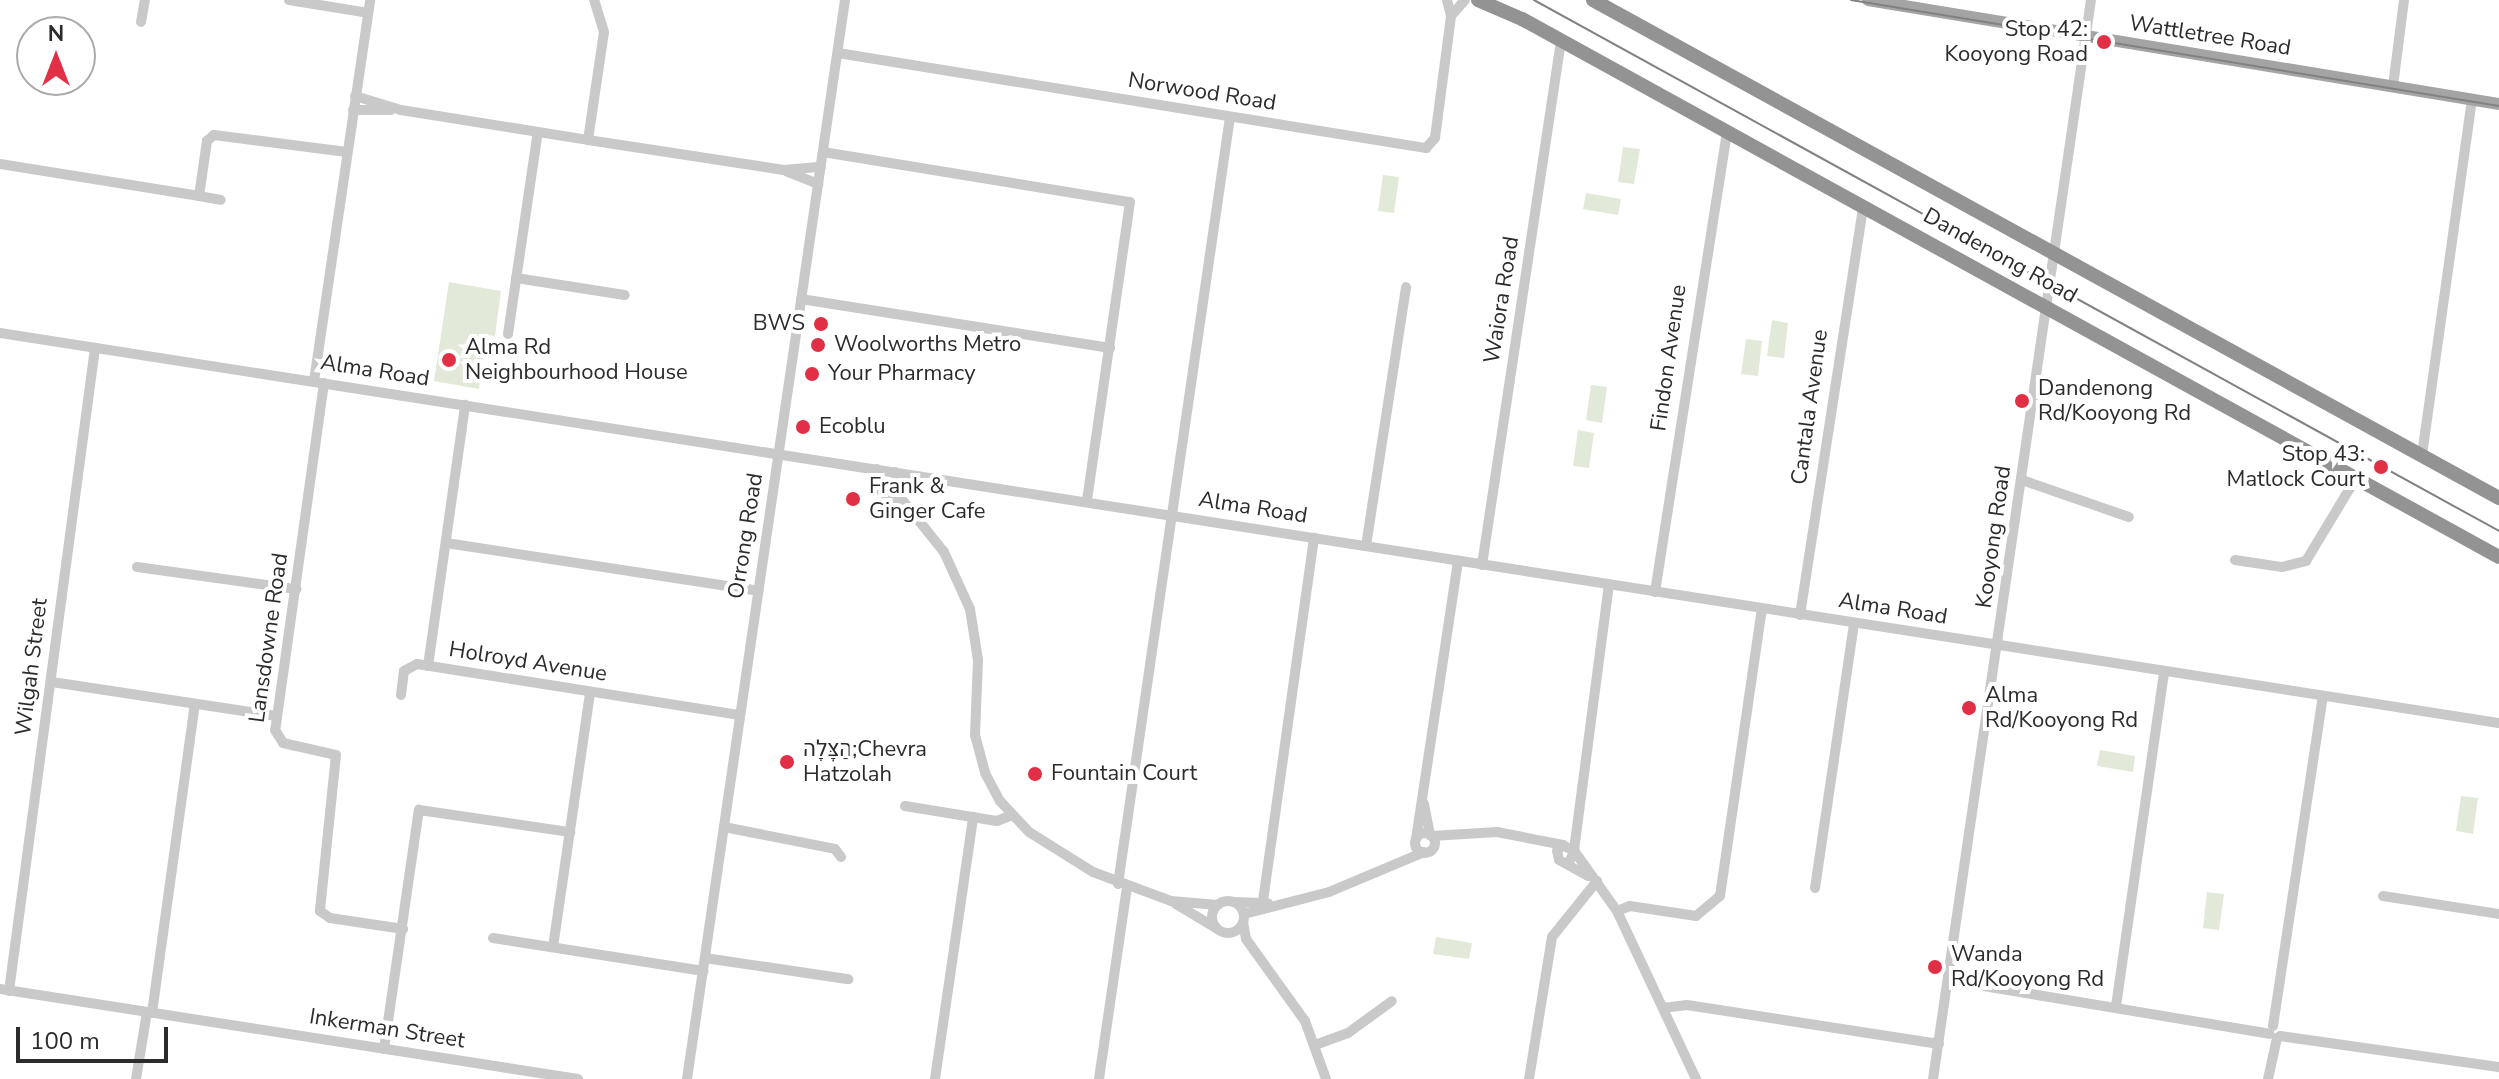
<!DOCTYPE html>
<html>
<head>
<meta charset="utf-8">
<style>
	body { margin:0 }
	#map { position:relative; width:2499px; height:1079px; overflow:hidden; background:#fff; font-family:"Nunito Sans",Heebo,sans-serif }
	div>[style] { position:absolute }
	[style*='--x'] { left:calc(var(--x)*1px); top:calc(var(--y)*1px); width:calc(var(--w)*1px); rotate:calc(var(--a)*1deg) }
	.green>* { inset:0; background:#e2e9d9 }
	.minor>* { height:10px; margin:-5px; padding:0 5px; transform-origin:5px; border-radius:5px; background:#c9c9c9 }
	.minor>.ring { margin:-5px; padding:0; box-sizing:content-box; background:none; border:10px solid #c9c9c9; border-radius:50% }
	.major>* { height:12px; margin:-6px; padding:0 6px; transform-origin:6px; border-radius:6px; background:#a4a4a4 }
	.highway>* { height:14px; margin:-7px; padding:0 7px; transform-origin:7px; border-radius:7px; background:#939393 }
	.tram>* { height:2px; margin:-1px; padding:0 1px; transform-origin:1px; border-radius:1px; background:#818181 }
	.dots>* { width:22px; height:22px; translate:-50% -50%; box-sizing:border-box; border:4px solid #fff; border-radius:50% }
	span { translate:-50% -50%; white-space:nowrap; text-align:center; line-height:1.15; -webkit-text-stroke:8px #fff; paint-order:stroke }
	.poi-label { font-size:22px; color:#2c2c2c }
	.right { translate:-100% -50%; text-align:right }
	.left { translate:0 -50%; text-align:left }
	.street-label { font-size:22px; color:#2c2c2c }
	.north { position:absolute; left:16px; top:16px; width:80px; height:80px; box-sizing:border-box; background:#fff; border:2px solid #ababab; border-radius:50%; rotate:0deg; font-size:22px; font-weight:700; line-height:32px; text-align:center; color:#2c2c2c }
	.north::after { content:''; display:block; margin:auto; width:28px; height:36px; background:#e12f45; clip-path:polygon(50% 0,100% 100%,50% 72%,0 100%) }
	.scale { position:absolute; left:16px; top:1027px; width:152px; height:36px; box-sizing:border-box; border:4px solid #2c2c2c; border-top:0; padding-left:10px; font-size:24px; line-height:28px; white-space:nowrap; color:#2c2c2c; -webkit-text-stroke:6px #fff; paint-order:stroke }
</style>
</head>
<body>
<div id="map">
	<div class="green">
		<i style="clip-path:polygon(1623px 147px,1640px 149px,1634px 184px,1618px 182px)"></i>
		<i style="clip-path:polygon(1383px 175px,1399px 177px,1394px 213px,1378px 211px)"></i>
		<i style="clip-path:polygon(1586px 193px,1621px 199px,1618px 215px,1583px 209px)"></i>
		<i style="clip-path:polygon(449px 282px,501px 291px,495px 336px,486px 335px,479px 389px,434px 381px)"></i>
		<i style="clip-path:polygon(1772px 320px,1788px 323px,1784px 358px,1767px 356px)"></i>
		<i style="clip-path:polygon(1746px 339px,1762px 341px,1758px 376px,1741px 374px)"></i>
		<i style="clip-path:polygon(1591px 385px,1607px 387px,1602px 423px,1586px 420px)"></i>
		<i style="clip-path:polygon(1578px 430px,1594px 433px,1589px 468px,1573px 466px)"></i>
		<i style="clip-path:polygon(2100px 750px,2135px 756px,2133px 772px,2097px 766px)"></i>
		<i style="clip-path:polygon(2461px 796px,2478px 798px,2473px 834px,2456px 831px)"></i>
		<i style="clip-path:polygon(2207px 892px,2224px 894px,2219px 930px,2203px 928px)"></i>
		<i style="clip-path:polygon(1436px 937px,1472px 943px,1469px 959px,1433px 954px)"></i>
	</div>
	<div class="minor">
		<i style="--x:289;--y:0;--w:80;--a:9.3"></i>
		<i style="--x:1451;--y:16;--w:21;--a:-49"></i>
		<i style="--x:141;--y:22;--w:22;--a:-80"></i>
		<i style="--x:838;--y:53;--w:596;--a:9.18"></i>
		<i style="--x:1426;--y:148;--w:13;--a:-48"></i>
		<i style="--x:1435;--y:138;--w:123;--a:-82.5"></i>
		<i style="--x:1451;--y:16;--w:16;--a:-104"></i>
		<i style="--x:2393;--y:86;--w:87;--a:-82.7"></i>
		<i style="--x:355;--y:96;--w:48;--a:16.9"></i>
		<i style="--x:401;--y:110;--w:189;--a:9.1"></i>
		<i style="--x:588;--y:140;--w:198;--a:8.7"></i>
		<i style="--x:784;--y:170;--w:37;--a:-5"></i>
		<i style="--x:353;--y:110;--w:38;--a:0"></i>
		<i style="--x:588;--y:140;--w:109;--a:-81.6"></i>
		<i style="--x:604;--y:32;--w:34;--a:-107"></i>
		<i style="--x:823;--y:152;--w:311;--a:9.3"></i>
		<i style="--x:1130;--y:202;--w:303;--a:98.2"></i>
		<i style="--x:0;--y:164;--w:202;--a:9.1"></i>
		<i style="--x:199;--y:196;--w:56;--a:-81.7"></i>
		<i style="--x:207;--y:141;--w:9;--a:-41"></i>
		<i style="--x:214;--y:135;--w:134;--a:7.3"></i>
		<i style="--x:786;--y:171;--w:35;--a:22"></i>
		<i style="--x:199;--y:196;--w:22;--a:10"></i>
		<i style="--x:516;--y:278;--w:110;--a:8.9"></i>
		<i style="--x:801;--y:299;--w:313;--a:9"></i>
		<i style="--x:0;--y:333;--w:2529;--a:8.87"></i>
		<i style="--x:508;--y:334;--w:204;--a:-81.6"></i>
		<i style="--x:314;--y:381;--w:385;--a:-81.6"></i>
		<i style="--x:324;--y:383;--w:350;--a:98"></i>
		<i style="--x:275;--y:730;--w:15;--a:58"></i>
		<i style="--x:283;--y:743;--w:54;--a:12.8"></i>
		<i style="--x:336;--y:755;--w:157;--a:95.9"></i>
		<i style="--x:320;--y:911;--w:12;--a:35"></i>
		<i style="--x:330;--y:918;--w:74;--a:8.6"></i>
		<i style="--x:2422;--y:455;--w:359;--a:-82"></i>
		<i style="--x:877;--y:469;--w:22;--a:80"></i>
		<i style="--x:881;--y:491;--w:31;--a:40"></i>
		<i style="--x:895;--y:472;--w:19;--a:90"></i>
		<i style="--x:895;--y:491;--w:78;--a:51.2"></i>
		<i style="--x:944;--y:552;--w:63;--a:65.5"></i>
		<i style="--x:970;--y:609;--w:52;--a:81.1"></i>
		<i style="--x:978;--y:660;--w:75;--a:92.3"></i>
		<i style="--x:975;--y:735;--w:39;--a:75"></i>
		<i style="--x:985;--y:773;--w:32;--a:62"></i>
		<i style="--x:1000;--y:801;--w:42;--a:46.9"></i>
		<i style="--x:1029;--y:832;--w:75;--a:32"></i>
		<i style="--x:1093;--y:872;--w:83;--a:20.4"></i>
		<i style="--x:1171;--y:901;--w:47;--a:4.9"></i>
		<i style="--x:2022;--y:480;--w:113;--a:19.1"></i>
		<i style="--x:446;--y:543;--w:316;--a:8.7"></i>
		<i style="--x:1366;--y:546;--w:262;--a:-81.2"></i>
		<i style="--x:2235;--y:560;--w:48;--a:8.5"></i>
		<i style="--x:2282;--y:567;--w:25;--a:-14"></i>
		<i style="--x:2306;--y:561;--w:97;--a:-58.9"></i>
		<i style="--x:1482;--y:565;--w:530;--a:-81.43"></i>
		<i style="--x:137;--y:567;--w:161;--a:7.9"></i>
		<i style="--x:1655;--y:592;--w:467;--a:-81.1"></i>
		<i style="--x:1800;--y:615;--w:414;--a:-81.2"></i>
		<i style="--x:428;--y:666;--w:264;--a:-81.9"></i>
		<i style="--x:52;--y:682;--w:227;--a:8.6"></i>
		<i style="--x:401;--y:695;--w:24;--a:-83"></i>
		<i style="--x:404;--y:671;--w:15;--a:-28"></i>
		<i style="--x:417;--y:664;--w:327;--a:9"></i>
		<i style="--x:1424;--y:804;--w:32;--a:79"></i>
		<i style="--x:905;--y:806;--w:93;--a:9.3"></i>
		<i style="--x:997;--y:821;--w:16;--a:-22"></i>
		<i style="--x:724;--y:827;--w:113;--a:11.2"></i>
		<i style="--x:835;--y:849;--w:10;--a:53"></i>
		<i class="ring" style="left:1415px;top:833px;width:10px;height:10px"></i>
		<i style="--x:1432;--y:836;--w:65;--a:-3.5"></i>
		<i style="--x:1497;--y:832;--w:67;--a:11.1"></i>
		<i style="--x:1416;--y:839;--w:281;--a:-81.4"></i>
		<i style="--x:1574;--y:850;--w:267;--a:-82.5"></i>
		<i style="--x:1575;--y:852;--w:72;--a:54.6"></i>
		<i style="--x:1617;--y:911;--w:186;--a:64.8"></i>
		<i style="--x:1568;--y:863;--w:13;--a:-58"></i>
		<i style="--x:1575;--y:852;--w:14;--a:-150"></i>
		<i style="--x:1563;--y:845;--w:8;--a:135"></i>
		<i style="--x:1557;--y:851;--w:9;--a:77"></i>
		<i style="--x:1559;--y:860;--w:33;--a:29"></i>
		<i style="--x:1118;--y:884;--w:775;--a:-81.69"></i>
		<i style="--x:1815;--y:888;--w:268;--a:-81.6"></i>
		<i style="--x:2383;--y:896;--w:117;--a:8.8"></i>
		<i class="ring" style="left:1212px;top:901px;width:22px;height:22px"></i>
		<i style="--x:1234;--y:902;--w:34;--a:2"></i>
		<i style="--x:1176;--y:904;--w:47;--a:31"></i>
		<i style="--x:1262;--y:908;--w:374;--a:-82"></i>
		<i style="--x:1617;--y:911;--w:14;--a:-21"></i>
		<i style="--x:1630;--y:906;--w:67;--a:8.6"></i>
		<i style="--x:1696;--y:916;--w:31;--a:-40"></i>
		<i style="--x:1720;--y:896;--w:290;--a:-81.7"></i>
		<i style="--x:1244;--y:914;--w:88;--a:-14.5"></i>
		<i style="--x:1329;--y:892;--w:103;--a:-22.8"></i>
		<i style="--x:1243;--y:922;--w:17;--a:80"></i>
		<i style="--x:1246;--y:939;--w:101;--a:54.3"></i>
		<i style="--x:1305;--y:1021;--w:62;--a:70.1"></i>
		<i style="--x:493;--y:938;--w:213;--a:8.9"></i>
		<i style="--x:553;--y:947;--w:258;--a:-81.7"></i>
		<i style="--x:705;--y:958;--w:145;--a:8.4"></i>
		<i style="--x:1948;--y:980;--w:326;--a:9.5"></i>
		<i style="--x:0;--y:989;--w:585;--a:8.85"></i>
		<i style="--x:9;--y:991;--w:649;--a:-82.38"></i>
		<i style="--x:2116;--y:1006;--w:337;--a:-81.8"></i>
		<i style="--x:1663;--y:1008;--w:24;--a:-7"></i>
		<i style="--x:1687;--y:1005;--w:255;--a:8.8"></i>
		<i style="--x:152;--y:1013;--w:311;--a:-82.1"></i>
		<i style="--x:2273;--y:1026;--w:334;--a:-81.4"></i>
		<i style="--x:2280;--y:1036;--w:221;--a:8.1"></i>
		<i style="--x:1315;--y:1045;--w:35;--a:-20"></i>
		<i style="--x:1348;--y:1033;--w:54;--a:-36"></i>
		<i style="--x:384;--y:1049;--w:242;--a:-81.7"></i>
		<i style="--x:419;--y:810;--w:153;--a:8.3"></i>
		<i style="--x:136;--y:1079;--w:68;--a:-80.7"></i>
		<i style="--x:687;--y:1079;--w:1091;--a:-81.67"></i>
		<i style="--x:935;--y:1079;--w:265;--a:-81.7"></i>
		<i style="--x:1099;--y:1079;--w:194;--a:-81.7"></i>
		<i style="--x:1529;--y:1079;--w:144;--a:-80.8"></i>
		<i style="--x:1552;--y:937;--w:72;--a:-51.2"></i>
		<i style="--x:1933;--y:1079;--w:1091;--a:-81.67"></i>
		<i style="--x:2268;--y:1079;--w:42;--a:-77.6"></i>
	</div>
	<div class="major">
		<i style="--x:1868;--y:0;--w:640;--a:9.36"></i>
	</div>
	<div class="highway">
		<i style="--x:1478;--y:0;--w:48;--a:23.4"></i>
		<i style="--x:1522;--y:19;--w:1115;--a:28.84"></i>
		<i style="--x:1593;--y:0;--w:1034;--a:28.8"></i>
	</div>
	<div class="tram">
		<i style="--x:1534;--y:0;--w:1101;--a:28.82"></i>
		<i style="--x:1851;--y:0;--w:657;--a:9.29"></i>
	</div>
	<div class="dots">
		<i style="left:2104px;top:42px;background:#e12f45"></i>
		<i style="left:821px;top:324px;background:#e12f45"></i>
		<i style="left:818px;top:345px;background:#e12f45"></i>
		<i style="left:449px;top:360px;background:#e12f45"></i>
		<i style="left:812px;top:374px;background:#e12f45"></i>
		<i style="left:2022px;top:401px;background:#e12f45"></i>
		<i style="left:803px;top:427px;background:#e12f45"></i>
		<i style="left:2381px;top:467px;background:#e12f45"></i>
		<i style="left:853px;top:499px;background:#e12f45"></i>
		<i style="left:1969px;top:708px;background:#e12f45"></i>
		<i style="left:787px;top:762px;background:#e12f45"></i>
		<i style="left:1035px;top:774px;background:#e12f45"></i>
		<i style="left:1935px;top:967px;background:#e12f45"></i>
	</div>
	<div class="poi-label">
		<span class="right" style="left:2088px;top:42px">Stop 42:<br>Kooyong Road</span>
		<span class="right" style="left:805px;top:324px">BWS</span>
		<span class="left" style="left:834px;top:345px">Woolworths Metro</span>
		<span class="left" style="left:465px;top:360px">Alma Rd<br>Neighbourhood House</span>
		<span class="left" style="left:828px;top:374px">Your Pharmacy</span>
		<span class="left" style="left:2038px;top:401px">Dandenong<br>Rd/Kooyong Rd</span>
		<span class="left" style="left:819px;top:427px">Ecoblu</span>
		<span class="right" style="left:2365px;top:467px">Stop 43:<br>Matlock Court</span>
		<span class="left" style="left:869px;top:499px">Frank &amp;<br>Ginger Cafe</span>
		<span class="left" style="left:1985px;top:708px">Alma<br>Rd/Kooyong Rd</span>
		<span class="left" style="left:803px;top:762px">הַצָּלָה;Chevra<br>Hatzolah</span>
		<span class="left" style="left:1051px;top:774px">Fountain Court</span>
		<span class="left" style="left:1951px;top:967px">Wanda<br>Rd/Kooyong Rd</span>
	</div>
	<div class="street-label">
		<span style="left:2210px;top:36px;rotate:9deg">Wattletree Road</span>
		<span style="left:1202px;top:92px;rotate:9deg">Norwood Road</span>
		<span style="left:2000px;top:256px;rotate:29deg">Dandenong Road</span>
		<span style="left:1502px;top:300px;rotate:-81deg">Waiora Road</span>
		<span style="left:1669px;top:358px;rotate:-82deg">Findon Avenue</span>
		<span style="left:375px;top:371px;rotate:9deg">Alma Road</span>
		<span style="left:1810px;top:407px;rotate:-82deg">Cantala Avenue</span>
		<span style="left:1253px;top:508px;rotate:9deg">Alma Road</span>
		<span style="left:746px;top:536px;rotate:-81deg">Orrong Road</span>
		<span style="left:1994px;top:537px;rotate:-82deg">Kooyong Road</span>
		<span style="left:1893px;top:609px;rotate:9deg">Alma Road</span>
		<span style="left:269px;top:638px;rotate:-82deg">Lansdowne Road</span>
		<span style="left:528px;top:662px;rotate:9deg">Holroyd Avenue</span>
		<span style="left:32px;top:667px;rotate:-83deg">Wilgah Street</span>
		<span style="left:387px;top:1029px;rotate:9deg">Inkerman Street</span>
	</div>
	<div class="north">N</div>
	<div class="scale">100 m</div>
</div>
</body>
</html>
